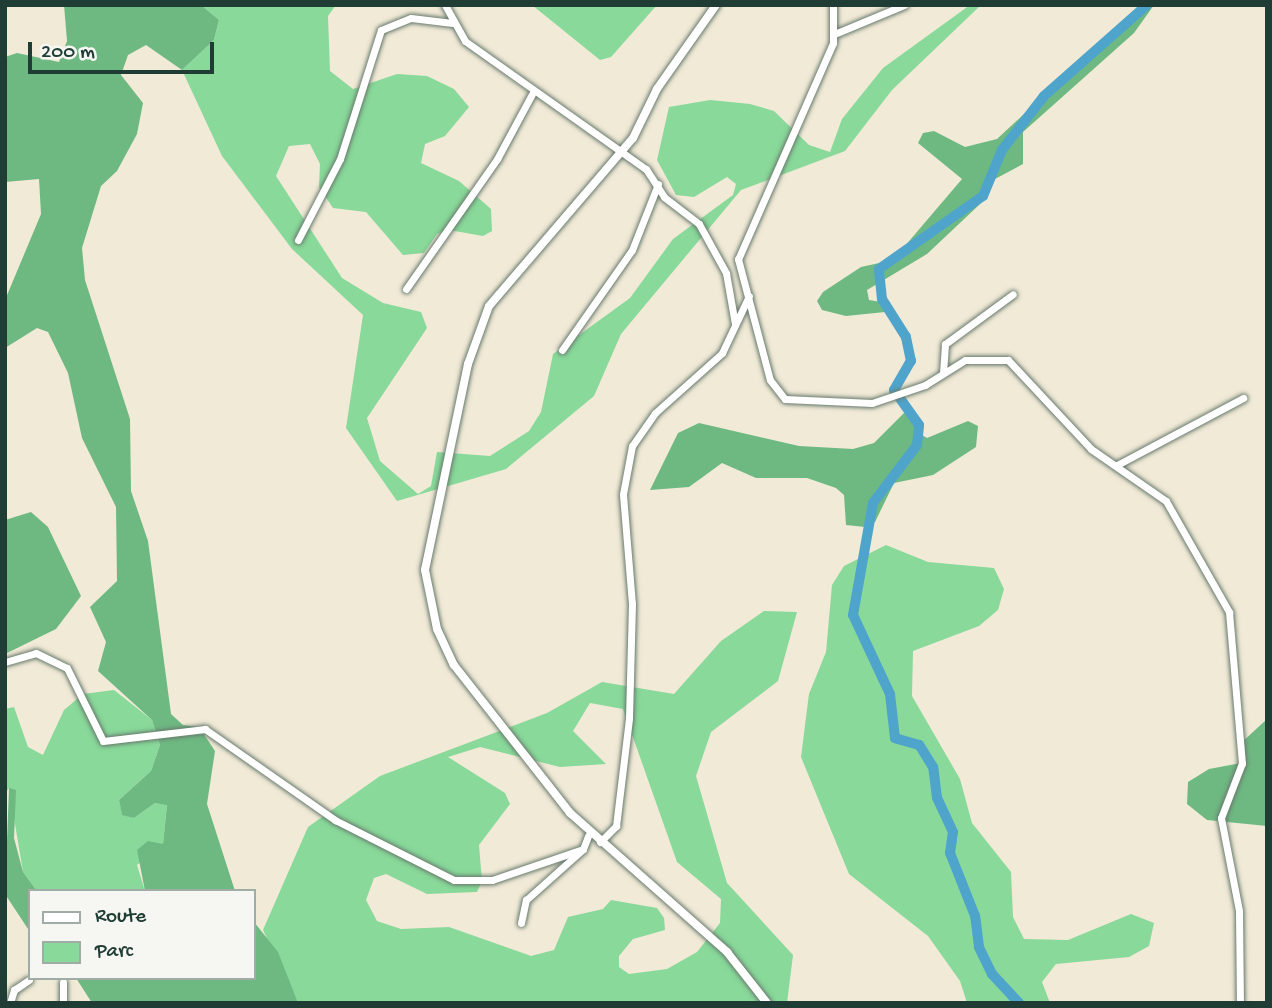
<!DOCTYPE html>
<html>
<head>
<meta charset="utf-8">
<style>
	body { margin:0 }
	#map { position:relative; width:1272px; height:1008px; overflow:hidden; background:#f1ead7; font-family:"Gochi Hand",sans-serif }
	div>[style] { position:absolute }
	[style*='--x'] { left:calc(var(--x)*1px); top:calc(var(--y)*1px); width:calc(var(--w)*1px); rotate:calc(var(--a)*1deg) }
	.green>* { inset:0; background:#88d99a }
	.forest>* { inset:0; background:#6eb982 }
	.river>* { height:10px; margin:-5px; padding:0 5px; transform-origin:5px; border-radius:5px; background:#4fa4cb }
	.roads { filter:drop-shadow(0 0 2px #687a6d) drop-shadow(0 0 2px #687a6d) }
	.minor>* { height:7px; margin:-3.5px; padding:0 3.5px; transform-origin:3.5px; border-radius:3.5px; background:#fff }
	.tertiary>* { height:8px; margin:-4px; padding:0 4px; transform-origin:4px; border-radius:4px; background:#fff }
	span { translate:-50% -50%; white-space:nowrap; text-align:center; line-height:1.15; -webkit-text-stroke:7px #f6f6f2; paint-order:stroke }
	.frame { position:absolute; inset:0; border:7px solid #1f3d34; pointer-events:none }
	.legend { position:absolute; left:28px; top:889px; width:228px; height:91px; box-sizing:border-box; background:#f6f6f2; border:2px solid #a0aca6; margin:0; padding:9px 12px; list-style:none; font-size:21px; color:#1f3d34 }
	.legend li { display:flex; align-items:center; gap:14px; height:35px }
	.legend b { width:35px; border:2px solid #a0aca6 }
	.scale { position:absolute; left:28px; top:42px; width:186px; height:32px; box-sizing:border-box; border:4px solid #1f3d34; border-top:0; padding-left:9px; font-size:21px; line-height:24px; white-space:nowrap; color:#1f3d34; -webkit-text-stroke:5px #f6f6f2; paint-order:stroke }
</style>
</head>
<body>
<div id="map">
	<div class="green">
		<i style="clip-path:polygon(201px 5px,336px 5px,328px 16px,330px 71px,353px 89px,397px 74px,427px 76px,454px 89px,469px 107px,445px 136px,425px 144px,421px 163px,459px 181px,491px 209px,492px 231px,483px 236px,449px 230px,437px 234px,424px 253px,403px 255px,366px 212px,333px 208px,319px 187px,320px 164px,310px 144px,289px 146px,276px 176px,342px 278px,383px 303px,421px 312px,427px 328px,367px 418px,380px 461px,418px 494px,431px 486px,437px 452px,490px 456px,529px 431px,541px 412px,553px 354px,630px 298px,673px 239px,733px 195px,736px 184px,727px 177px,694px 197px,676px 195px,657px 160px,669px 107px,710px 100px,750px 104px,774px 111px,809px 145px,830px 152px,842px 119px,883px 68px,970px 5px,981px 5px,892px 90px,845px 151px,741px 190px,621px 334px,594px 396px,506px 469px,397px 501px,346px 428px,363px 315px,292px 249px,222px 156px,182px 70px,214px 40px,219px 20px)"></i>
		<i style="clip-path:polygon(532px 5px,657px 5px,611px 57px,600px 60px)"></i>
		<i style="clip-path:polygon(886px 545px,928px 562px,994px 568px,1004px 589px,998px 610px,979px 626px,913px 651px,912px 696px,960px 779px,972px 823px,1011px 872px,1013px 917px,1024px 939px,1068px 940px,1131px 914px,1154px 923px,1149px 946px,1129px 957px,1056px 964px,1042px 982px,1050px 1003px,967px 1003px,960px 981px,928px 936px,849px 874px,801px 757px,809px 694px,826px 652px,832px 585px,844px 566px)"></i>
		<i style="clip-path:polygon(evenodd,764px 611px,797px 612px,778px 681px,711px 732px,696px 776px,727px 883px,793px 955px,787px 1003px,298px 1003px,263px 930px,308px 827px,380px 776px,547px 713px,602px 682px,674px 694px,721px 641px,764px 611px,590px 703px,623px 709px,677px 862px,721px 899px,720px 923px,697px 952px,667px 969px,629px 974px,619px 967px,619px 956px,633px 939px,665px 930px,664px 918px,657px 908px,611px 900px,603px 909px,568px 917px,554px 950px,531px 956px,449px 927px,401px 929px,377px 921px,366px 900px,374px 878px,386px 874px,427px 894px,477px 892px,482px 881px,479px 845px,510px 804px,505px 793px,448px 757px,480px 747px,560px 767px,606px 764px,573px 731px,590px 703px)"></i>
		<i style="clip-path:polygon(114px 690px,152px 720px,160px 745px,151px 771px,119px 800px,122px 814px,134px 818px,155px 803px,167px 804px,163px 844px,137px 865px,145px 891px,37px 891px,23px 872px,9px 788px,5px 794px,5px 709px,14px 707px,28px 747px,43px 755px,64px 710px,83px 694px)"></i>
	</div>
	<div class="forest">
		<i style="clip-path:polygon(64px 5px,201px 5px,219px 20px,214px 40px,182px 70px,146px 45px,128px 55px,121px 75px,143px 103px,137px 134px,117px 171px,101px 186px,82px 248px,85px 280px,130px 419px,131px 491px,148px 541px,171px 714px,183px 725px,199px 727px,215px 751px,207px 804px,235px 891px,145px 891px,137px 850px,148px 841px,163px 844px,167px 805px,155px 803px,134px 818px,122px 815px,119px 800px,151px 771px,160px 745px,152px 720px,98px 671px,106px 642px,90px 607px,117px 581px,116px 507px,82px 438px,68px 373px,48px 332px,37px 328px,5px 348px,5px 300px,41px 214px,39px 179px,5px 182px,5px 57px,17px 53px,59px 62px,67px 41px)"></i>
		<i style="clip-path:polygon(1142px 5px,1154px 5px,1134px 33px,1023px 132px,1023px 164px,995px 179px,979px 205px,927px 254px,867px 290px,869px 300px,881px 302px,885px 312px,846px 316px,822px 310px,817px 301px,823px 292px,861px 267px,893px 260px,962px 179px,918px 143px,923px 133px,934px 131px,965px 147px,997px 139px)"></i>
		<i style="clip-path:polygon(914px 411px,917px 432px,927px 438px,968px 421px,978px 426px,976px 447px,933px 475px,894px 483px,875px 522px,865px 527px,846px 525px,844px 495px,836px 488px,807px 478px,756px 478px,722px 463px,689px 487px,650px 490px,678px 433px,699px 423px,799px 446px,853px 449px,874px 443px,904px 413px)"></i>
		<i style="clip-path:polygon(31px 512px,48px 527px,81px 596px,56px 629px,5px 654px,5px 520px)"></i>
		<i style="clip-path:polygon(1267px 719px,1267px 826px,1207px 820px,1187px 804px,1188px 782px,1209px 769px,1241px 763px,1240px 744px)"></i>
		<i style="clip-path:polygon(9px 788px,16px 790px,14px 838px,23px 872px,37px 891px,30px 891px,30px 932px,5px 894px)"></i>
		<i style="clip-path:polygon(254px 922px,278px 952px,298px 1003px,92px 1003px,76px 978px,254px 978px)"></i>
	</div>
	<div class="river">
		<i style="--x:1019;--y:1003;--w:40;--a:-133"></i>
		<i style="--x:992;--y:974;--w:30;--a:-116"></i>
		<i style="--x:979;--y:947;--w:31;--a:-97"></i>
		<i style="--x:975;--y:916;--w:68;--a:-111.6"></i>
		<i style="--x:950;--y:853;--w:21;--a:-82"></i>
		<i style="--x:953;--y:832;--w:38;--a:-115"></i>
		<i style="--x:937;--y:798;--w:31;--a:-97"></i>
		<i style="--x:933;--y:767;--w:26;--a:-122"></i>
		<i style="--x:919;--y:745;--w:25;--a:-164"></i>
		<i style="--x:895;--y:738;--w:44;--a:-96.5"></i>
		<i style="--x:890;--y:694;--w:87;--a:-115.1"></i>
		<i style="--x:853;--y:615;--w:114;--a:-79.9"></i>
		<i style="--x:873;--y:503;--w:73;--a:-52.8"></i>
		<i style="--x:917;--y:445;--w:20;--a:-84"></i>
		<i style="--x:919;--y:425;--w:43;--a:-125.5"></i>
		<i style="--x:894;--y:390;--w:34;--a:-60"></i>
		<i style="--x:911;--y:361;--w:25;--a:-102"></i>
		<i style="--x:906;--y:337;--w:45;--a:-122.3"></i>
		<i style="--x:882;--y:299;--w:30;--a:-96"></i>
		<i style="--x:879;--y:269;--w:127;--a:-35.1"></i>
		<i style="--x:983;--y:196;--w:50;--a:-67.6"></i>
		<i style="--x:1002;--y:150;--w:68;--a:-52.1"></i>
		<i style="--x:1044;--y:96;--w:137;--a:-41.5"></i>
	</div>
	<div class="roads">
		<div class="minor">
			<i style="--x:445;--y:5;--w:41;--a:60.9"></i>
			<i style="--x:465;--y:41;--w:222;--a:35.3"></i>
			<i style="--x:646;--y:169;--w:33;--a:57"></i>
			<i style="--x:664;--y:197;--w:44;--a:37.6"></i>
			<i style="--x:699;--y:224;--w:56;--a:61.1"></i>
			<i style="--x:726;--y:273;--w:52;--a:80"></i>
			<i style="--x:833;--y:5;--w:38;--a:90"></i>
			<i style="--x:833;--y:43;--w:236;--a:113.7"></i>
			<i style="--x:738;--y:259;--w:125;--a:75.2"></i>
			<i style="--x:770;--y:380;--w:24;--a:52"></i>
			<i style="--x:785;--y:399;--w:87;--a:2.6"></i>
			<i style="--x:872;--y:403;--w:56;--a:-18.8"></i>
			<i style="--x:925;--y:385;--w:47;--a:-32"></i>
			<i style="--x:965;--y:360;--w:43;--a:0"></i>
			<i style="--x:1008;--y:360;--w:122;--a:47"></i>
			<i style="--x:1091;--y:449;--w:91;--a:34.7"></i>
			<i style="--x:1166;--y:501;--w:128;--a:60.4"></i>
			<i style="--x:1229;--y:612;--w:152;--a:85.1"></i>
			<i style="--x:1242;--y:763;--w:59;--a:110.9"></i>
			<i style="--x:1221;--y:818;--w:95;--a:79"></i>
			<i style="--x:1239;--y:911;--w:92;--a:89.4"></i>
			<i style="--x:837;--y:33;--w:73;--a:-22.7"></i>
			<i style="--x:298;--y:240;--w:91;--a:-62.6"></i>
			<i style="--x:340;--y:159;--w:135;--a:-72.4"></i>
			<i style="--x:381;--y:30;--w:32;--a:-22"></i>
			<i style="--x:411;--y:18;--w:42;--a:6.8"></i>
			<i style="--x:406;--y:289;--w:159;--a:-55"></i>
			<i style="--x:497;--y:159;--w:74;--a:-61.7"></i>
			<i style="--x:562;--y:350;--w:122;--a:-55"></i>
			<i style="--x:632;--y:250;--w:71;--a:-68.5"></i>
			<i style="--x:943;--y:373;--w:29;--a:-86"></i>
			<i style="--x:945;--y:344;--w:84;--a:-36.3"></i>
			<i style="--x:1117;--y:465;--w:143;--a:-28"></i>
			<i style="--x:5;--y:662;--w:32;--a:-16"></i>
			<i style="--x:36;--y:653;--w:34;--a:26"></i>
			<i style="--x:67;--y:668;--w:81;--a:63.7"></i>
			<i style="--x:103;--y:741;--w:103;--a:-6.7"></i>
			<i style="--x:205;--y:729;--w:159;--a:35"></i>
			<i style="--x:335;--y:820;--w:133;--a:26.8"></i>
			<i style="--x:454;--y:880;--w:38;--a:0"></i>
			<i style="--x:492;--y:880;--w:96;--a:-18.8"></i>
			<i style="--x:583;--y:849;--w:14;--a:-69"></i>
			<i style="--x:600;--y:842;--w:23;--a:-45"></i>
			<i style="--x:616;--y:826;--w:109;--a:-83.1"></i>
			<i style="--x:629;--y:718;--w:114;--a:-88.5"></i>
			<i style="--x:632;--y:604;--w:110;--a:-94.7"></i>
			<i style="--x:623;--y:494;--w:49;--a:-79.4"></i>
			<i style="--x:632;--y:446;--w:40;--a:-55.1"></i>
			<i style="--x:655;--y:413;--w:90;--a:-41.8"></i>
			<i style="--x:722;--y:353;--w:63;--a:-64.7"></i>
			<i style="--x:521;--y:923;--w:24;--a:-78"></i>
			<i style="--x:526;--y:900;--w:76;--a:-41.8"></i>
			<i style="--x:10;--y:1003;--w:14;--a:-73"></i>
			<i style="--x:14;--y:990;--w:18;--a:-34"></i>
			<i style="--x:63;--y:1003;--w:21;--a:-90"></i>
		</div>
		<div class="tertiary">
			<i style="--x:716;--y:5;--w:103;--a:125.1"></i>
			<i style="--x:657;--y:89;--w:55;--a:116.1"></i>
			<i style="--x:633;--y:138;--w:221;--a:130.6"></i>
			<i style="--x:489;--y:306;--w:62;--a:109.9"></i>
			<i style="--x:468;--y:364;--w:210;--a:101.8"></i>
			<i style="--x:425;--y:570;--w:60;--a:78.5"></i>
			<i style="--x:437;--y:629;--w:40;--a:65"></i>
			<i style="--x:454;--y:665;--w:188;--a:51.9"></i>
			<i style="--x:570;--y:813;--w:210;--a:41.5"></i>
			<i style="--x:727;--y:952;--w:65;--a:51.9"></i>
		</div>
	</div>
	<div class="frame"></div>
	<ul class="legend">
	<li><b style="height:9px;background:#fff"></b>Route</li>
	<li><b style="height:19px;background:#88d99a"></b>Parc</li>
	</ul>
	<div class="scale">200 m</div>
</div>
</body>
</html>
